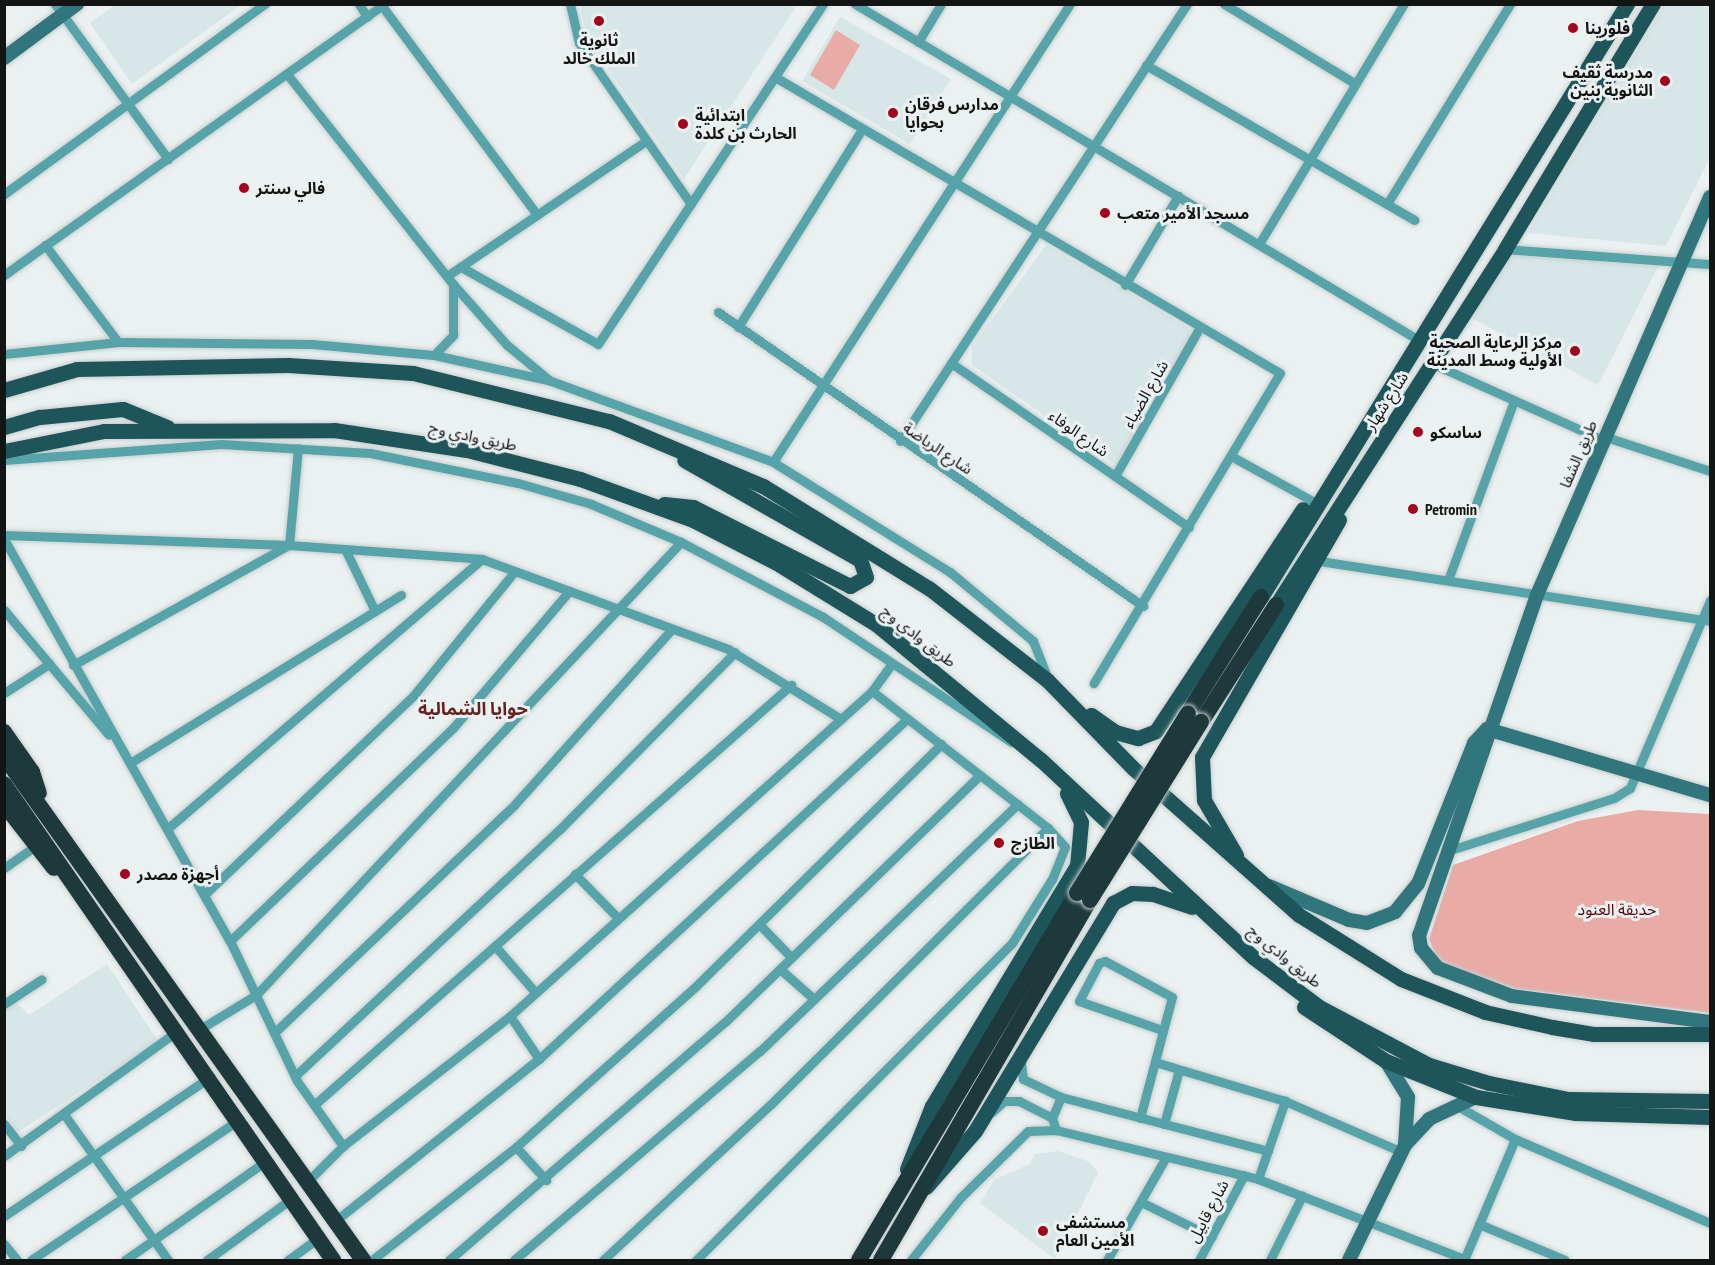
<!DOCTYPE html>
<html>
<head>
<meta charset="utf-8">
<style>
	body { margin:0 }
	#map { position:relative; width:1715px; height:1265px; overflow:hidden; background:#ebf1f1; font-family:"PT Sans Narrow","Noto Sans Arabic",sans-serif }
	div>[style] { position:absolute }
	[style*='--x'] { left:calc(var(--x)*1px); top:calc(var(--y)*1px); width:calc(var(--w)*1px); rotate:calc(var(--a)*1deg) }
	.built>* { inset:0; background:#d7e6e7 }
	.green>* { inset:0; background:#e8aba6 }
	.roads { filter:drop-shadow(0 0 2px #c8cece) drop-shadow(0 0 2px #c8cece) }
	.street>* { height:9px; margin:-4.5px; padding:0 4.5px; transform-origin:4.5px; border-radius:4.5px; background:#56a3aa }
	.secondary>* { height:14px; margin:-7px; padding:0 7px; transform-origin:7px; border-radius:7px; background:#30767c }
	.primary>* { height:15px; margin:-7.5px; padding:0 7.5px; transform-origin:7.5px; border-radius:7.5px; background:#1d555a }
	.highway>* { height:16px; margin:-8px; padding:0 8px; transform-origin:8px; border-radius:8px; background:#1d393b }
	.bridges { filter:drop-shadow(0 0 2px #c8cece) drop-shadow(0 0 2px #c8cece) }
	.highway-bridge>* { height:16px; margin:-8px; padding:0 8px; transform-origin:8px; border-radius:8px; background:#1d393b }
	.dots>* { width:16px; height:16px; translate:-50% -50%; box-sizing:border-box; border:3px solid #ebf1f1; border-radius:50% }
	span { translate:-50% -50%; white-space:nowrap; text-align:center; line-height:1.15; -webkit-text-stroke:6px #ebf1f1; paint-order:stroke }
	.poi-label { font-size:16px; color:#131515; font-weight:700 }
	.left { translate:0 -50%; text-align:left }
	.right { translate:-100% -50%; text-align:right }
	.street-label { font-size:16px; color:#131515 }
	.park-label { font-size:16px; color:#58060d }
	.neighbourhood-label { font-size:18px; color:#662121; font-weight:700 }
	.frame { position:absolute; inset:0; border:6px solid #131515; pointer-events:none }
</style>
</head>
<body>
<div id="map">
	<div class="built">
		<i style="clip-path:polygon(1665px 4px,1710px 5px,1710px 157px,1666px 246px,1528px 233px)"></i>
		<i style="clip-path:polygon(115px 5px,115px 4px,241px 5px,132px 84px,90px 23px)"></i>
		<i style="clip-path:polygon(580px 5px,580px 4px,797px 5px,684px 179px,587px 38px)"></i>
		<i style="clip-path:polygon(840px 17px,951px 79px,910px 144px,802px 81px)"></i>
		<i style="clip-path:polygon(1046px 245px,1189px 328px,1190px 337px,1116px 465px,972px 365px,972px 347px)"></i>
		<i style="clip-path:polygon(1511px 255px,1659px 265px,1598px 385px,1468px 316px)"></i>
		<i style="clip-path:polygon(107px 964px,158px 1041px,18px 1132px,5px 1115px,5px 1009px,15px 1001px,29px 1015px)"></i>
		<i style="clip-path:polygon(1058px 1151px,1090px 1162px,1098px 1173px,1055px 1259px,980px 1203px,995px 1179px,1030px 1164px,1035px 1154px)"></i>
	</div>
	<div class="green">
		<i style="clip-path:polygon(836px 30px,860px 45px,834px 90px,810px 75px)"></i>
		<i style="clip-path:polygon(1638px 810px,1710px 814px,1710px 1013px,1517px 989px,1438px 962px,1429px 939px,1453px 865px,1578px 821px)"></i>
	</div>
	<div class="roads">
		<div class="street">
			<i style="--x:55;--y:4;--w:192;--a:53.9"></i>
			<i style="--x:359;--y:4;--w:15;--a:58"></i>
			<i style="--x:570;--y:4;--w:40;--a:77"></i>
			<i style="--x:579;--y:43;--w:196;--a:55.2"></i>
			<i style="--x:855;--y:4;--w:654;--a:30.8"></i>
			<i style="--x:1224;--y:4;--w:154;--a:31.2"></i>
			<i style="--x:382;--y:6;--w:260;--a:53.4"></i>
			<i style="--x:918;--y:42;--w:44;--a:-58.8"></i>
			<i style="--x:1146;--y:65;--w:310;--a:30"></i>
			<i style="--x:287;--y:74;--w:268;--a:51.7"></i>
			<i style="--x:453;--y:284;--w:81;--a:48.5"></i>
			<i style="--x:507;--y:345;--w:53;--a:39.7"></i>
			<i style="--x:775;--y:77;--w:585;--a:30.38"></i>
			<i style="--x:1280;--y:373;--w:362;--a:121"></i>
			<i style="--x:4;--y:194;--w:323;--a:-36.1"></i>
			<i style="--x:1387;--y:204;--w:235;--a:-58.4"></i>
			<i style="--x:1259;--y:244;--w:280;--a:-58.9"></i>
			<i style="--x:45;--y:245;--w:121;--a:53"></i>
			<i style="--x:1505;--y:249;--w:206;--a:4.2"></i>
			<i style="--x:461;--y:267;--w:157;--a:29.3"></i>
			<i style="--x:598;--y:344;--w:408;--a:-56.5"></i>
			<i style="--x:4;--y:275;--w:467;--a:-35.5"></i>
			<i style="--x:447;--y:276;--w:238;--a:-34.2"></i>
			<i style="--x:1125;--y:285;--w:104;--a:-59.2"></i>
			<i style="--x:718;--y:312;--w:517;--a:34.67"></i>
			<i style="--x:738;--y:327;--w:234;--a:-57.9"></i>
			<i style="--x:4;--y:354;--w:115;--a:-6"></i>
			<i style="--x:118;--y:342;--w:194;--a:0.6"></i>
			<i style="--x:312;--y:344;--w:122;--a:5.2"></i>
			<i style="--x:434;--y:355;--w:120;--a:12.5"></i>
			<i style="--x:551;--y:381;--w:236;--a:20"></i>
			<i style="--x:773;--y:462;--w:208;--a:31.9"></i>
			<i style="--x:950;--y:572;--w:108;--a:39.7"></i>
			<i style="--x:1033;--y:641;--w:41;--a:68.5"></i>
			<i style="--x:434;--y:355;--w:28;--a:-46"></i>
			<i style="--x:453;--y:335;--w:51;--a:-90"></i>
			<i style="--x:951;--y:363;--w:289;--a:34.6"></i>
			<i style="--x:1431;--y:363;--w:186;--a:24.1"></i>
			<i style="--x:1603;--y:436;--w:113;--a:18.1"></i>
			<i style="--x:900;--y:441;--w:523;--a:-56.71"></i>
			<i style="--x:1231;--y:456;--w:99;--a:28.9"></i>
			<i style="--x:4;--y:460;--w:218;--a:-4.2"></i>
			<i style="--x:221;--y:444;--w:149;--a:3.5"></i>
			<i style="--x:370;--y:453;--w:151;--a:11.5"></i>
			<i style="--x:518;--y:483;--w:76;--a:16"></i>
			<i style="--x:591;--y:504;--w:98;--a:22.9"></i>
			<i style="--x:681;--y:542;--w:161;--a:27.8"></i>
			<i style="--x:823;--y:617;--w:226;--a:33.6"></i>
			<i style="--x:773;--y:462;--w:546;--a:-57.04"></i>
			<i style="--x:1115;--y:476;--w:172;--a:-60.3"></i>
			<i style="--x:4;--y:535;--w:285;--a:2"></i>
			<i style="--x:289;--y:545;--w:194;--a:4.1"></i>
			<i style="--x:482;--y:559;--w:262;--a:20.1"></i>
			<i style="--x:728;--y:649;--w:133;--a:31.8"></i>
			<i style="--x:4;--y:539;--w:461;--a:60.7"></i>
			<i style="--x:230;--y:941;--w:155;--a:64.4"></i>
			<i style="--x:297;--y:1081;--w:80;--a:54.7"></i>
			<i style="--x:345;--y:549;--w:69;--a:64.2"></i>
			<i style="--x:1319;--y:561;--w:396;--a:8.7"></i>
			<i style="--x:1448;--y:580;--w:191;--a:-69.8"></i>
			<i style="--x:4;--y:610;--w:163;--a:50"></i>
			<i style="--x:73;--y:665;--w:247;--a:-29.1"></i>
			<i style="--x:289;--y:545;--w:97;--a:-84.7"></i>
			<i style="--x:872;--y:691;--w:34;--a:-54"></i>
			<i style="--x:4;--y:693;--w:54;--a:-32.8"></i>
			<i style="--x:130;--y:763;--w:319;--a:-31.8"></i>
			<i style="--x:167;--y:829;--w:415;--a:-40.6"></i>
			<i style="--x:1447;--y:851;--w:175;--a:-17.6"></i>
			<i style="--x:1614;--y:798;--w:19;--a:-32"></i>
			<i style="--x:1630;--y:788;--w:204;--a:-66.9"></i>
			<i style="--x:4;--y:868;--w:39;--a:-35"></i>
			<i style="--x:575;--y:874;--w:59;--a:45.7"></i>
			<i style="--x:204;--y:895;--w:289;--a:-43.6"></i>
			<i style="--x:413;--y:696;--w:160;--a:-50.8"></i>
			<i style="--x:759;--y:924;--w:46;--a:45.9"></i>
			<i style="--x:230;--y:941;--w:308;--a:-43.7"></i>
			<i style="--x:453;--y:728;--w:180;--a:-49.7"></i>
			<i style="--x:495;--y:946;--w:61;--a:49"></i>
			<i style="--x:780;--y:969;--w:45;--a:41.4"></i>
			<i style="--x:4;--y:1004;--w:45;--a:-33.3"></i>
			<i style="--x:510;--y:1016;--w:52;--a:56"></i>
			<i style="--x:200;--y:1029;--w:66;--a:-31.3"></i>
			<i style="--x:256;--y:995;--w:621;--a:-46.83"></i>
			<i style="--x:274;--y:1033;--w:332;--a:-43.5"></i>
			<i style="--x:515;--y:804;--w:235;--a:-48.1"></i>
			<i style="--x:1155;--y:1062;--w:136;--a:16.7"></i>
			<i style="--x:1285;--y:1101;--w:128;--a:23.6"></i>
			<i style="--x:1021;--y:1063;--w:16;--a:83"></i>
			<i style="--x:1023;--y:1079;--w:42;--a:25.3"></i>
			<i style="--x:1061;--y:1097;--w:214;--a:14.6"></i>
			<i style="--x:295;--y:1076;--w:361;--a:-43"></i>
			<i style="--x:559;--y:830;--w:250;--a:-45.3"></i>
			<i style="--x:1454;--y:1104;--w:70;--a:29.8"></i>
			<i style="--x:1515;--y:1139;--w:212;--a:23.3"></i>
			<i style="--x:314;--y:1105;--w:636;--a:-41.36"></i>
			<i style="--x:992;--y:1112;--w:16;--a:-43"></i>
			<i style="--x:1004;--y:1101;--w:15;--a:0"></i>
			<i style="--x:1019;--y:1101;--w:37;--a:27"></i>
			<i style="--x:1052;--y:1118;--w:13;--a:72"></i>
			<i style="--x:66;--y:1117;--w:176;--a:54.5"></i>
			<i style="--x:1052;--y:1118;--w:23;--a:-67"></i>
			<i style="--x:1140;--y:1118;--w:125;--a:-75.2"></i>
			<i style="--x:1172;--y:997;--w:76;--a:-151.8"></i>
			<i style="--x:1105;--y:961;--w:6;--a:162"></i>
			<i style="--x:1099;--y:963;--w:43;--a:117.8"></i>
			<i style="--x:1079;--y:1001;--w:88;--a:19.3"></i>
			<i style="--x:4;--y:1124;--w:28;--a:52"></i>
			<i style="--x:1164;--y:1124;--w:56;--a:-74.5"></i>
			<i style="--x:516;--y:1147;--w:45;--a:47.7"></i>
			<i style="--x:4;--y:1156;--w:213;--a:-35.8"></i>
			<i style="--x:1258;--y:1179;--w:83;--a:-70.9"></i>
			<i style="--x:307;--y:1182;--w:51;--a:-45"></i>
			<i style="--x:343;--y:1146;--w:212;--a:-37.9"></i>
			<i style="--x:510;--y:1016;--w:486;--a:-41.9"></i>
			<i style="--x:872;--y:691;--w:223;--a:37.9"></i>
			<i style="--x:1048;--y:828;--w:25;--a:48"></i>
			<i style="--x:1065;--y:847;--w:35;--a:112"></i>
			<i style="--x:1052;--y:879;--w:75;--a:122"></i>
			<i style="--x:1012;--y:943;--w:448;--a:134.9"></i>
			<i style="--x:1141;--y:1202;--w:79;--a:26.2"></i>
			<i style="--x:4;--y:1216;--w:249;--a:-34"></i>
			<i style="--x:335;--y:1221;--w:260;--a:-38.5"></i>
			<i style="--x:539;--y:1059;--w:501;--a:-42.74"></i>
			<i style="--x:1479;--y:1224;--w:93;--a:22.7"></i>
			<i style="--x:4;--y:1244;--w:21;--a:51"></i>
			<i style="--x:31;--y:1260;--w:252;--a:-34"></i>
			<i style="--x:125;--y:1260;--w:172;--a:-35.1"></i>
			<i style="--x:207;--y:1260;--w:104;--a:-36"></i>
			<i style="--x:288;--y:1260;--w:37;--a:-36"></i>
			<i style="--x:372;--y:1260;--w:183;--a:-38.1"></i>
			<i style="--x:516;--y:1147;--w:240;--a:-41.8"></i>
			<i style="--x:695;--y:987;--w:346;--a:-44.6"></i>
			<i style="--x:449;--y:1260;--w:364;--a:-40.8"></i>
			<i style="--x:725;--y:1022;--w:355;--a:-44.1"></i>
			<i style="--x:514;--y:1260;--w:323;--a:-40.4"></i>
			<i style="--x:760;--y:1051;--w:357;--a:-43.8"></i>
			<i style="--x:603;--y:1260;--w:229;--a:-42.9"></i>
			<i style="--x:771;--y:1104;--w:391;--a:-44.9"></i>
			<i style="--x:911;--y:1260;--w:80;--a:-51.6"></i>
			<i style="--x:961;--y:1197;--w:94;--a:-44.6"></i>
			<i style="--x:1028;--y:1131;--w:28;--a:-2"></i>
			<i style="--x:1056;--y:1130;--w:208;--a:13.6"></i>
			<i style="--x:1258;--y:1179;--w:221;--a:21.2"></i>
			<i style="--x:1107;--y:1260;--w:119;--a:-60.2"></i>
			<i style="--x:1199;--y:1260;--w:96;--a:-62.1"></i>
			<i style="--x:1270;--y:1260;--w:72;--a:-63.4"></i>
			<i style="--x:1464;--y:1260;--w:131;--a:-67.1"></i>
		</div>
		<div class="secondary">
			<i style="--x:4;--y:58;--w:91;--a:-36.5"></i>
			<i style="--x:1710;--y:197;--w:434;--a:113.5"></i>
			<i style="--x:1537;--y:595;--w:360;--a:109.1"></i>
			<i style="--x:1419;--y:935;--w:13;--a:81"></i>
			<i style="--x:1421;--y:948;--w:26;--a:50"></i>
			<i style="--x:1438;--y:968;--w:79;--a:20.7"></i>
			<i style="--x:1512;--y:996;--w:200;--a:7.5"></i>
			<i style="--x:1487;--y:729;--w:233;--a:16.5"></i>
			<i style="--x:1269;--y:886;--w:87;--a:23"></i>
			<i style="--x:1349;--y:920;--w:18;--a:9"></i>
			<i style="--x:1367;--y:923;--w:30;--a:-21"></i>
			<i style="--x:1395;--y:912;--w:36;--a:-51"></i>
			<i style="--x:1418;--y:884;--w:152;--a:-68.3"></i>
			<i style="--x:1474;--y:743;--w:19;--a:-47"></i>
			<i style="--x:1386;--y:1061;--w:42;--a:58.6"></i>
			<i style="--x:1408;--y:1097;--w:48;--a:93.6"></i>
			<i style="--x:1349;--y:1260;--w:128;--a:-64"></i>
			<i style="--x:1405;--y:1145;--w:35;--a:-47"></i>
			<i style="--x:1429;--y:1119;--w:52;--a:-25.1"></i>
		</div>
		<div class="primary">
			<i style="--x:4;--y:390;--w:76;--a:-16"></i>
			<i style="--x:77;--y:369;--w:211;--a:-1.1"></i>
			<i style="--x:288;--y:365;--w:125;--a:3.7"></i>
			<i style="--x:413;--y:373;--w:202;--a:13.8"></i>
			<i style="--x:609;--y:421;--w:167;--a:22.9"></i>
			<i style="--x:763;--y:486;--w:196;--a:31.7"></i>
			<i style="--x:930;--y:589;--w:148;--a:37.9"></i>
			<i style="--x:1047;--y:680;--w:124;--a:45.7"></i>
			<i style="--x:1134;--y:769;--w:220;--a:41.5"></i>
			<i style="--x:1299;--y:915;--w:120;--a:32.1"></i>
			<i style="--x:1401;--y:979;--w:90;--a:21.4"></i>
			<i style="--x:1485;--y:1012;--w:69;--a:12.6"></i>
			<i style="--x:1552;--y:1027;--w:43;--a:9.5"></i>
			<i style="--x:1594;--y:1034;--w:116;--a:0"></i>
			<i style="--x:4;--y:427;--w:37;--a:-16"></i>
			<i style="--x:40;--y:417;--w:83;--a:-5.5"></i>
			<i style="--x:123;--y:409;--w:48;--a:22.2"></i>
			<i style="--x:4;--y:451;--w:102;--a:-11.3"></i>
			<i style="--x:104;--y:431;--w:230;--a:-0.2"></i>
			<i style="--x:334;--y:430;--w:134;--a:8.6"></i>
			<i style="--x:467;--y:450;--w:117;--a:14.4"></i>
			<i style="--x:580;--y:479;--w:120;--a:19.9"></i>
			<i style="--x:693;--y:520;--w:98;--a:27.3"></i>
			<i style="--x:780;--y:565;--w:114;--a:31.7"></i>
			<i style="--x:877;--y:625;--w:212;--a:39.5"></i>
			<i style="--x:1041;--y:760;--w:289;--a:42.9"></i>
			<i style="--x:1253;--y:957;--w:83;--a:37.1"></i>
			<i style="--x:1319;--y:1007;--w:124;--a:27.8"></i>
			<i style="--x:1429;--y:1065;--w:63;--a:16.7"></i>
			<i style="--x:1489;--y:1083;--w:81;--a:11.4"></i>
			<i style="--x:1568;--y:1099;--w:142;--a:0.8"></i>
			<i style="--x:664;--y:504;--w:29;--a:6"></i>
			<i style="--x:693;--y:507;--w:176;--a:26.7"></i>
			<i style="--x:850;--y:586;--w:18;--a:-29"></i>
			<i style="--x:866;--y:577;--w:18;--a:-109"></i>
			<i style="--x:860;--y:560;--w:202;--a:-150.4"></i>
			<i style="--x:1261;--y:597;--w:697;--a:-58.32"></i>
			<i style="--x:1276;--y:605;--w:423;--a:-57.2"></i>
			<i style="--x:1505;--y:249;--w:286;--a:-58.9"></i>
			<i style="--x:1091;--y:715;--w:29;--a:35"></i>
			<i style="--x:1115;--y:732;--w:24;--a:15"></i>
			<i style="--x:1138;--y:738;--w:19;--a:-21"></i>
			<i style="--x:1156;--y:731;--w:266;--a:-56.5"></i>
			<i style="--x:1236;--y:855;--w:64;--a:-120.2"></i>
			<i style="--x:1204;--y:800;--w:43;--a:-92.7"></i>
			<i style="--x:1202;--y:757;--w:274;--a:-60"></i>
			<i style="--x:1304;--y:1007;--w:98;--a:33.4"></i>
			<i style="--x:1386;--y:1061;--w:97;--a:21.8"></i>
			<i style="--x:1476;--y:1097;--w:101;--a:9.1"></i>
			<i style="--x:1576;--y:1113;--w:134;--a:1.7"></i>
			<i style="--x:907;--y:1169;--w:68;--a:-68.4"></i>
			<i style="--x:932;--y:1106;--w:280;--a:-58.9"></i>
			<i style="--x:1077;--y:866;--w:44;--a:-84.8"></i>
			<i style="--x:1081;--y:822;--w:32;--a:-116"></i>
			<i style="--x:926;--y:1187;--w:74;--a:-48.8"></i>
			<i style="--x:975;--y:1131;--w:267;--a:-58.8"></i>
			<i style="--x:1113;--y:903;--w:21;--a:-28"></i>
			<i style="--x:1132;--y:893;--w:21;--a:3"></i>
			<i style="--x:1153;--y:894;--w:41;--a:18.4"></i>
		</div>
		<div class="highway">
			<i style="--x:1188;--y:713;--w:137;--a:-57.8"></i>
			<i style="--x:1201;--y:722;--w:139;--a:-57.3"></i>
			<i style="--x:4;--y:732;--w:49;--a:55"></i>
			<i style="--x:32;--y:772;--w:22;--a:72"></i>
			<i style="--x:4;--y:756;--w:619;--a:54.54"></i>
			<i style="--x:4;--y:784;--w:579;--a:55.35"></i>
			<i style="--x:4;--y:804;--w:81;--a:52"></i>
			<i style="--x:859;--y:1260;--w:427;--a:-59.3"></i>
			<i style="--x:881;--y:1260;--w:416;--a:-59.9"></i>
		</div>
	</div>
	<div class="bridges">
		<div class="highway-bridge">
			<i style="--x:1077;--y:893;--w:211;--a:-58.3"></i>
			<i style="--x:1090;--y:900;--w:210;--a:-58.1"></i>
		</div>
	</div>
	<div class="dots">
		<i style="left:599px;top:21px;background:#a2051d"></i>
		<i style="left:1573px;top:28px;background:#a2051d"></i>
		<i style="left:1665px;top:81px;background:#a2051d"></i>
		<i style="left:893px;top:113px;background:#a2051d"></i>
		<i style="left:683px;top:124px;background:#a2051d"></i>
		<i style="left:244px;top:188px;background:#a2051d"></i>
		<i style="left:1105px;top:213px;background:#a2051d"></i>
		<i style="left:1575px;top:351px;background:#a2051d"></i>
		<i style="left:1418px;top:432px;background:#a2051d"></i>
		<i style="left:1413px;top:509px;background:#a2051d"></i>
		<i style="left:999px;top:843px;background:#a2051d"></i>
		<i style="left:125px;top:874px;background:#a2051d"></i>
		<i style="left:1043px;top:1231px;background:#a2051d"></i>
	</div>
	<div class="poi-label">
		<span class="left" style="left:1585px;top:28px">فلورينا</span>
		<span style="left:599px;top:49px">ثانوية<br>الملك خالد</span>
		<span class="right" style="left:1653px;top:81px">مدرسة ثقيف<br>الثانوية بنين</span>
		<span class="left" style="left:905px;top:113px">مدارس فرقان<br>بحوايا</span>
		<span class="left" style="left:695px;top:124px">ابتدائية<br>الحارث بن كلدة</span>
		<span class="left" style="left:256px;top:188px">فالي سنتر</span>
		<span class="left" style="left:1117px;top:213px">مسجد الأمير متعب</span>
		<span class="right" style="left:1562px;top:351px">مركز الرعاية الصحية<br>الأولية وسط المدينة</span>
		<span class="left" style="left:1430px;top:432px">ساسكو</span>
		<span class="left" style="left:1425px;top:509px">Petromin</span>
		<span class="left" style="left:1011px;top:843px">الطازج</span>
		<span class="left" style="left:137px;top:874px">أجهزة مصدر</span>
		<span class="left" style="left:1056px;top:1231px">مستشفى<br>الأمين العام</span>
	</div>
	<div class="street-label">
		<span style="left:1145px;top:394px;rotate:-60deg">شارع الضياء</span>
		<span style="left:1386px;top:401px;rotate:-57deg">شارع شهار</span>
		<span style="left:1079px;top:433px;rotate:35deg">شارع الوفاء</span>
		<span style="left:473px;top:436px;rotate:12deg">طريق وادي وج</span>
		<span style="left:938px;top:448px;rotate:34deg">شارع الرياضة</span>
		<span style="left:1578px;top:454px;rotate:-67deg">طريق الشفا</span>
		<span style="left:919px;top:636px;rotate:38deg">طريق وادي وج</span>
		<span style="left:1285px;top:956px;rotate:39deg">طريق وادي وج</span>
		<span style="left:1208px;top:1211px;rotate:-62deg">شارع قابيل</span>
	</div>
	<div class="park-label">
		<span style="left:1617px;top:909px">حديقة العنود</span>
	</div>
	<div class="neighbourhood-label">
		<span style="left:473px;top:709px">حوايا الشمالية</span>
	</div>
	<div class="frame"></div>
</div>
</body>
</html>
